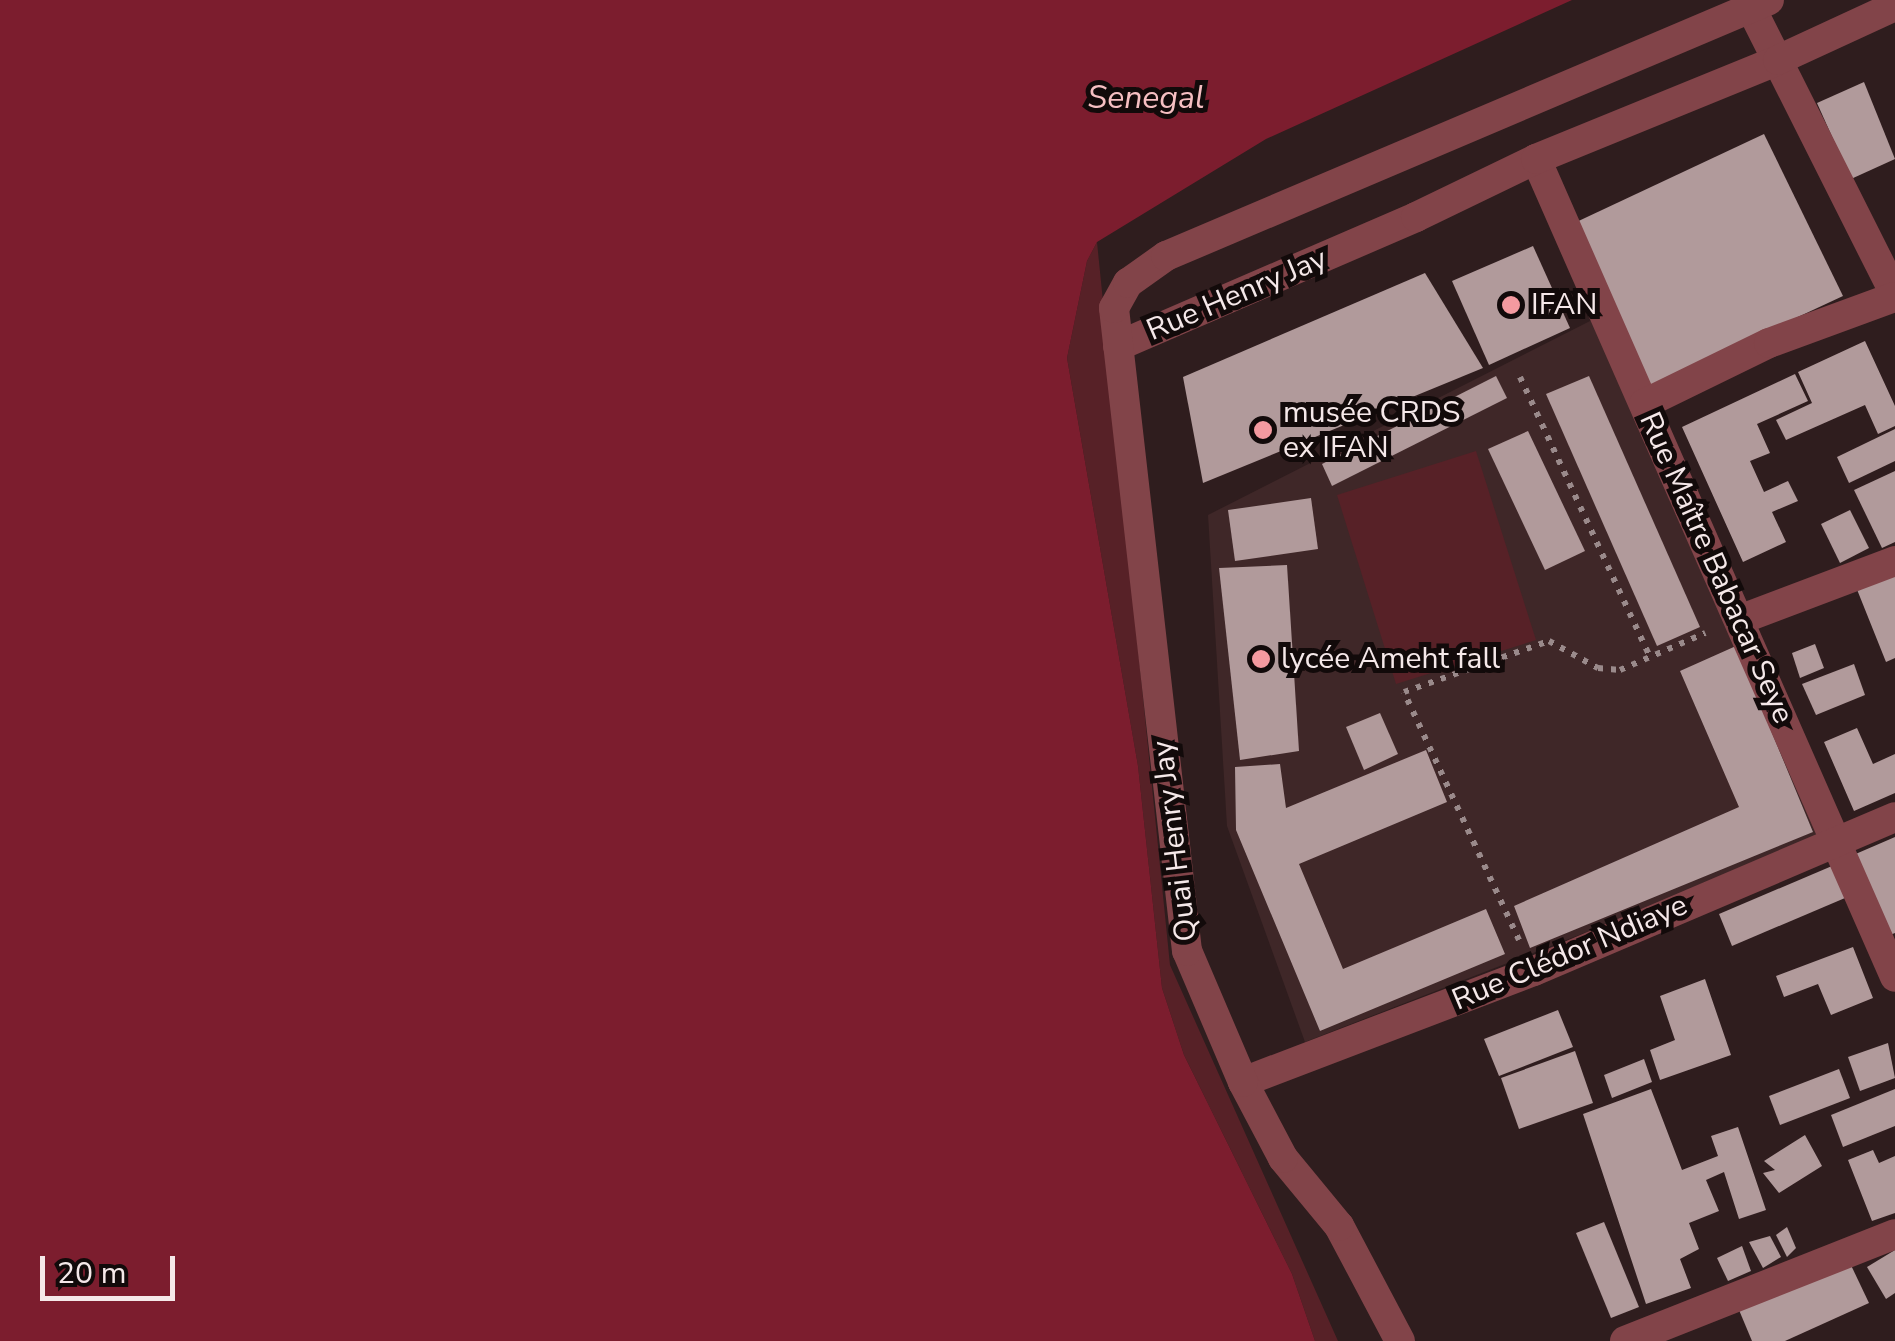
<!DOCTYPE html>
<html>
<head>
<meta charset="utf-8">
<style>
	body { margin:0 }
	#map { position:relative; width:1895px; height:1341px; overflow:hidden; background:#2f1d1e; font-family:"Nunito Sans",sans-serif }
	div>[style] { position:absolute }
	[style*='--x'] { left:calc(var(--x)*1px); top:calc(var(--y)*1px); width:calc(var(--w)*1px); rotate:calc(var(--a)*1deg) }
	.built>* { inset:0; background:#3f2728 }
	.green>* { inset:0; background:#572127 }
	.water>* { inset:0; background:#7c1d2e }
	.building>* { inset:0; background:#b19a9b }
	.path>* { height:6px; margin-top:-3px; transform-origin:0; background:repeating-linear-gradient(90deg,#9a8a8b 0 5px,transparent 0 13px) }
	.street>* { height:30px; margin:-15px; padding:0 15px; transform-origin:15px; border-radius:15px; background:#824449 }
	.dots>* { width:28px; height:28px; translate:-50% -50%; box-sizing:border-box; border:5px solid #120a0a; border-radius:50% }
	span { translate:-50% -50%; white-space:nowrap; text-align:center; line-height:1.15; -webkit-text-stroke:10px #120a0a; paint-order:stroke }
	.street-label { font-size:30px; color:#f5e8e9 }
	.poi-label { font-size:30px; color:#f5e8e9 }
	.left { translate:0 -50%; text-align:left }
	.water-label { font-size:32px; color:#f6bfc2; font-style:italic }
	.scale { position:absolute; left:40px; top:1256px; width:135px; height:45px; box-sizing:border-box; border:5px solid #f5e8e9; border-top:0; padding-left:12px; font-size:30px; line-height:35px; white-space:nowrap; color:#f5e8e9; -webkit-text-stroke:8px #120a0a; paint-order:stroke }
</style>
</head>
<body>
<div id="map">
	<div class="built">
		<i style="clip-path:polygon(1596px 318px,1827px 838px,1305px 1042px,1227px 826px,1208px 515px)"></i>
	</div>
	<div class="green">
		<i style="clip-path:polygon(1097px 242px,1170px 965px,1338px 1341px,1315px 1341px,1292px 1274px,1184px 1055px,1162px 988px,1138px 766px,1067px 358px,1087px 261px)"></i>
		<i style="clip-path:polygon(1476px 451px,1536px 640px,1396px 684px,1337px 495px)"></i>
	</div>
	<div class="water">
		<i style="clip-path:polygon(0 0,1572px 0,1266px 139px,1097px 242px,1087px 261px,1067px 358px,1138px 766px,1162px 988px,1184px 1055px,1292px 1274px,1315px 1341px,0 1341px)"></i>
	</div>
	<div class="building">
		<i style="clip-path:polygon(1864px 82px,1895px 159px,1851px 179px,1817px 103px)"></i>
		<i style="clip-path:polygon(1764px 134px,1843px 296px,1646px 388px,1570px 225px)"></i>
		<i style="clip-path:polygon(1533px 246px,1570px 328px,1489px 365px,1452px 281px)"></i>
		<i style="clip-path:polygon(1425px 273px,1483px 368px,1203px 483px,1183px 377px)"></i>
		<i style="clip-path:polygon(1865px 341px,1895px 406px,1895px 426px,1878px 434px,1865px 405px,1786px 440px,1776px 420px,1812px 403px,1798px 372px)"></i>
		<i style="clip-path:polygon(1795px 374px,1808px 401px,1757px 424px,1770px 453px,1750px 461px,1764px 492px,1788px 481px,1798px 501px,1772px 512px,1786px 542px,1743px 562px,1682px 427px)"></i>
		<i style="clip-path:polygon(1496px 376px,1507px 398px,1332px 486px,1322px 464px)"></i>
		<i style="clip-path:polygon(1589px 376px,1700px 627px,1657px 646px,1546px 394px)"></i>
		<i style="clip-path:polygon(1895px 429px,1895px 461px,1849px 483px,1837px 457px)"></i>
		<i style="clip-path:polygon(1528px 431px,1585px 551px,1545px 570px,1488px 449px)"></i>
		<i style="clip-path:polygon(1895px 471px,1895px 542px,1882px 548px,1854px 490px)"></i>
		<i style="clip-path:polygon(1311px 498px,1318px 549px,1235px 561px,1228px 510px)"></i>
		<i style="clip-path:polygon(1850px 510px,1869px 548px,1840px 563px,1821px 524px)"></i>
		<i style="clip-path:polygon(1287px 565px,1299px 751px,1240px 760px,1219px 568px)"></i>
		<i style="clip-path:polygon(1895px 571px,1895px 658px,1886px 662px,1856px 587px)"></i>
		<i style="clip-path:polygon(1815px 644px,1824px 668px,1800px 678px,1792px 653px)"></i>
		<i style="clip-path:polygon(1736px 646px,1813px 832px,1530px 948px,1514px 906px,1739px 807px,1680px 671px)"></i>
		<i style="clip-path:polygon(1854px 664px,1865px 695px,1816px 715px,1802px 684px)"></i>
		<i style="clip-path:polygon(1380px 713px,1398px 754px,1364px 770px,1346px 727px)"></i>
		<i style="clip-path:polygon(1857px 728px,1873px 764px,1895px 754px,1895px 793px,1854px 811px,1824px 742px)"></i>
		<i style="clip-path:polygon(1426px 750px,1447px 802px,1299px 864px,1343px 969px,1486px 909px,1505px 954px,1320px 1031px,1236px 830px,1235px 767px,1280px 764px,1286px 808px)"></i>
		<i style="clip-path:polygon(1895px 837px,1895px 933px,1885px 937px,1851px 856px)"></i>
		<i style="clip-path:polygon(1832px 866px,1845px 898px,1732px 946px,1719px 914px)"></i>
		<i style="clip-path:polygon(1853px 947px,1873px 998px,1831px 1015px,1818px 984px,1784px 997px,1776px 976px)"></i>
		<i style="clip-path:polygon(1705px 979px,1731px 1055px,1660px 1080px,1650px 1050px,1675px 1040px,1660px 996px)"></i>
		<i style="clip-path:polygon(1558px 1010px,1573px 1047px,1499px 1076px,1484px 1039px)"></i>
		<i style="clip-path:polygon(1888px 1043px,1895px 1078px,1860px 1091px,1848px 1057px)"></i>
		<i style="clip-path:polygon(1575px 1051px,1593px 1103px,1519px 1129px,1501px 1078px)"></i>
		<i style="clip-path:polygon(1644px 1059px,1652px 1082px,1612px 1098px,1604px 1075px)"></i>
		<i style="clip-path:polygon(1839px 1069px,1850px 1098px,1780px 1125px,1769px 1096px)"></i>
		<i style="clip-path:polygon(1651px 1089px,1682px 1170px,1718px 1156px,1711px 1136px,1738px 1127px,1766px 1210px,1739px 1219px,1724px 1172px,1706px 1180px,1719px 1211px,1689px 1223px,1699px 1249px,1680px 1259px,1691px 1288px,1646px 1304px,1583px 1114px)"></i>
		<i style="clip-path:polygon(1895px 1089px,1895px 1126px,1843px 1147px,1831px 1115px)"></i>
		<i style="clip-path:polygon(1805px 1135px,1822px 1166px,1779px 1193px,1763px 1173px,1775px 1170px,1764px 1161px)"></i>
		<i style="clip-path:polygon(1873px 1150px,1879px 1163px,1895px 1156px,1895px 1213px,1872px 1221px,1848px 1160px)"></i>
		<i style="clip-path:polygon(1604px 1222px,1639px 1307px,1611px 1318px,1576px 1233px)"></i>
		<i style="clip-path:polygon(1787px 1227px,1796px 1248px,1787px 1257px,1776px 1235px)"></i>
		<i style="clip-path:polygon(1770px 1236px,1781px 1257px,1763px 1268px,1749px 1242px)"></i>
		<i style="clip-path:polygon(1742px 1246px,1751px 1271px,1728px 1281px,1717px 1258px)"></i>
		<i style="clip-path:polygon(1895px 1250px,1895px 1293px,1886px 1299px,1867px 1267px)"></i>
		<i style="clip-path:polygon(1849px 1261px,1869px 1303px,1785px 1341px,1752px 1341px,1739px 1310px)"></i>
	</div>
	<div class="path">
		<i style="--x:1520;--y:377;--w:306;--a:65.1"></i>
		<i style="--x:1519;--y:940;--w:273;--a:-114.9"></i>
		<i style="--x:1404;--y:692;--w:154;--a:-19.4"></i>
		<i style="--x:1549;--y:641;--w:56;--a:28.9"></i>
		<i style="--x:1598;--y:668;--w:22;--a:5"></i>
		<i style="--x:1620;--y:670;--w:93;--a:-23.5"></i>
	</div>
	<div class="street">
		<i style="--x:1751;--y:8;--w:320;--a:63.3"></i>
		<i style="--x:1536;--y:159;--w:893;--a:66.3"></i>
		<i style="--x:1118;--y:346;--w:325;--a:-23.4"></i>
		<i style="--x:1416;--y:217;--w:133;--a:-25.8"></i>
		<i style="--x:1536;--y:159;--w:261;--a:-22.2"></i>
		<i style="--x:1778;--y:60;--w:129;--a:-24.8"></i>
		<i style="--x:1644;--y:404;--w:139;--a:-26"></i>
		<i style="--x:1769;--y:343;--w:134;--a:-20.1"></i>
		<i style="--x:1739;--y:620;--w:167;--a:-20.7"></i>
		<i style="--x:1243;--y:1082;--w:311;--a:-20.9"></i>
		<i style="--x:1534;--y:971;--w:392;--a:-23.1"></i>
		<i style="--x:1400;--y:1341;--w:130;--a:-117.9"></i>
		<i style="--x:1339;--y:1226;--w:88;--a:-129.5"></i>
		<i style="--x:1283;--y:1158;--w:86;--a:-117.8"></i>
		<i style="--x:1243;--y:1082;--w:142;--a:-113.1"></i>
		<i style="--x:1187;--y:951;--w:647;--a:-96.48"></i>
		<i style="--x:1114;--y:308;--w:29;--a:-61"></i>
		<i style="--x:1128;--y:283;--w:47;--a:-35.4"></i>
		<i style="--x:1166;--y:256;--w:655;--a:-23"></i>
		<i style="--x:1625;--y:1341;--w:290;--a:-21.6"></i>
	</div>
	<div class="dots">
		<i style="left:1511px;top:305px;background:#f49aa0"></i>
		<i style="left:1263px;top:430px;background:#f49aa0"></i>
		<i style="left:1261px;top:659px;background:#f49aa0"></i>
	</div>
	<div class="street-label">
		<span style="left:1237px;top:295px;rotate:-23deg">Rue Henry Jay</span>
		<span style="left:1716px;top:568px;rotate:66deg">Rue Maître Babacar Seye</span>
		<span style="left:1175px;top:841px;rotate:-97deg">Quai Henry Jay</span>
		<span style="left:1570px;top:953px;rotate:-23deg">Rue Clédor Ndiaye</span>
	</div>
	<div class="poi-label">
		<span class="left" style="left:1531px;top:305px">IFAN</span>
		<span class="left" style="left:1283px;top:430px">musée CRDS<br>ex IFAN</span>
		<span class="left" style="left:1281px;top:659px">lycée Ameht fall</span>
	</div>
	<div class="water-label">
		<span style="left:1146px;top:98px">Senegal</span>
	</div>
	<div class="scale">20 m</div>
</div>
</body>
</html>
